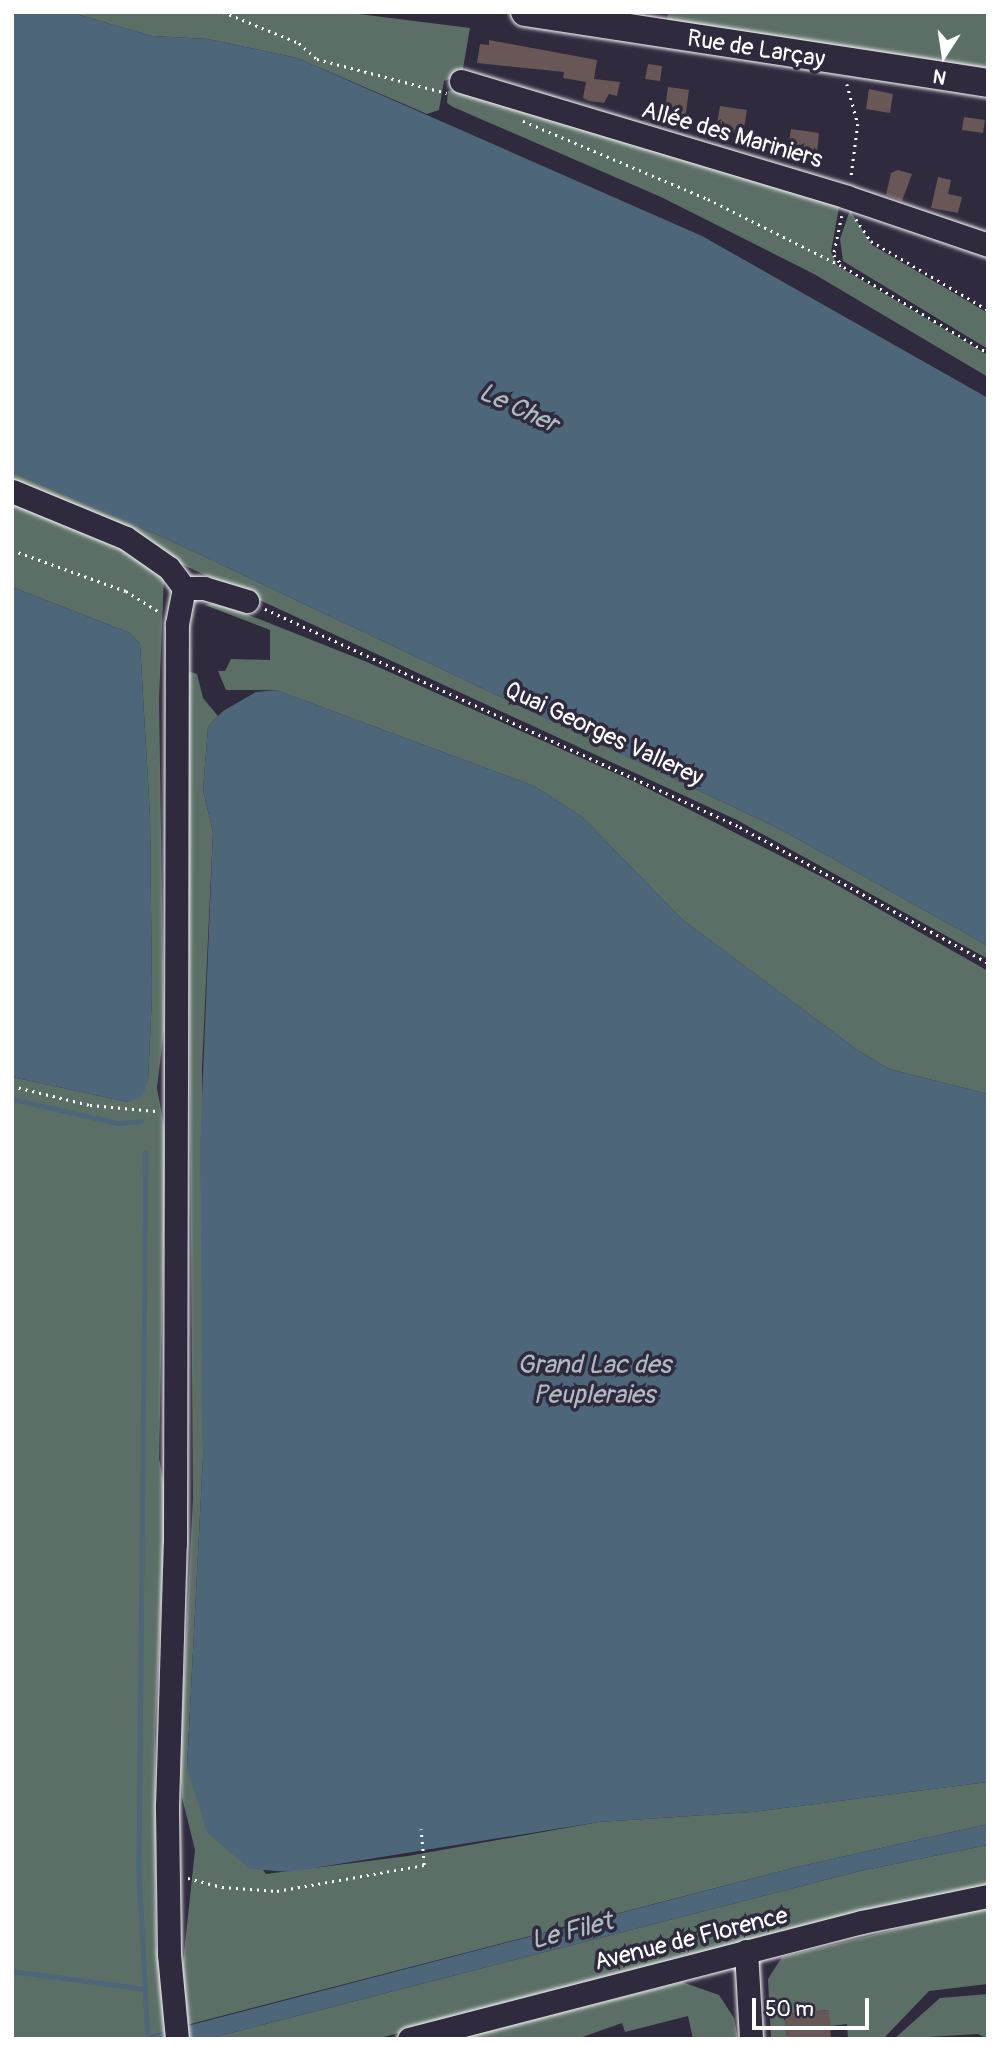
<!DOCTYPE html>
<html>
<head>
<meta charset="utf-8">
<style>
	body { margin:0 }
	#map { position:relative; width:1000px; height:2051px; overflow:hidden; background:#2f2a3d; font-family:Pangolin,sans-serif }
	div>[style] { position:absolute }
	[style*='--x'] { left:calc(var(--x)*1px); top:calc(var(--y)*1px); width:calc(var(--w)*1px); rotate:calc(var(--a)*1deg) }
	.green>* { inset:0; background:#5c6f67 }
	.water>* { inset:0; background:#4e6679 }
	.stream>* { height:4.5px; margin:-2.25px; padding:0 2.25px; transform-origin:2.25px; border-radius:2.25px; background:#4e6679 }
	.building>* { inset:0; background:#685756 }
	.path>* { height:2.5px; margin-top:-1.25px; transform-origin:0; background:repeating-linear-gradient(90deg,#fff 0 2px,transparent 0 7px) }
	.roads { filter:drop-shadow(0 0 2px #fff) drop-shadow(0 0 2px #fff) }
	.minor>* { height:23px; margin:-11.5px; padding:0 11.5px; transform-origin:11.5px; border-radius:11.5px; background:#2f2a3d }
	.major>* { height:28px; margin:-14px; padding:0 14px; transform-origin:14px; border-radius:14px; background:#2f2a3d }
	span { translate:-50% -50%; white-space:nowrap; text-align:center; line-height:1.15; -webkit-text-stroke:7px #2f2a3d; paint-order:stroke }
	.street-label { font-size:24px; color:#fff }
	.water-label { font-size:26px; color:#afbac3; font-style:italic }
	.frame { position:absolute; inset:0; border:14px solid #fff; pointer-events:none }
	.north { position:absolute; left:909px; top:21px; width:70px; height:70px; -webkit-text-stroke:5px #2f2a3d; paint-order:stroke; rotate:192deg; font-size:19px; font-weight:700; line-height:28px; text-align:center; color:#fff }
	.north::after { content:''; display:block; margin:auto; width:24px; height:32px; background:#fff; clip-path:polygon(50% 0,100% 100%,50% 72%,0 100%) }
	.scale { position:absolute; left:752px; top:1998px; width:117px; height:32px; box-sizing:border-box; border:4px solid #fff; border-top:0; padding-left:9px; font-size:21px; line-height:24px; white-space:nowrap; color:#fff; -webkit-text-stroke:5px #2f2a3d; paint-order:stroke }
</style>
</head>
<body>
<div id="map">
	<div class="green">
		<i style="clip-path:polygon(69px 12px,343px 12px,470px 28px,462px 74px,444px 81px,439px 110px,427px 114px,297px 58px,208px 39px,152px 36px)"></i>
		<i style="clip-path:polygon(668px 12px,988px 12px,988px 72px,667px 22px)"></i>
		<i style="clip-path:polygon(455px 89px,840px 201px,831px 252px,838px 266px,988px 355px,988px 377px,814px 274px,661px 197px,453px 107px,447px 103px,448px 91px)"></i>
		<i style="clip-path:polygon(850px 210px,872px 245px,988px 313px,988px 349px,843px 261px,840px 239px)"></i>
		<i style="clip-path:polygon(12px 472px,167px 539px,780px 829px,988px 946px,988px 959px,737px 820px,12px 486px)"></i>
		<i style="clip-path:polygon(12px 497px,116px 540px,164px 577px,159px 700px,164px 1030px,157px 1088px,166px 1138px,159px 1458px,166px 1496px,155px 1733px,156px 1945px,171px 2030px,137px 2039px,12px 2039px,12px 1077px,128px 1102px,148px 1081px,152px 996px,150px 816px,140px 644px,130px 633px,12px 587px)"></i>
		<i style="clip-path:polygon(216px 602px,367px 662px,635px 782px,828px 880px,988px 971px,988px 1094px,889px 1069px,856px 1049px,683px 920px,581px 816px,534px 786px,276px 690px,226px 690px,218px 671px,225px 671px,231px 659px,270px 660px,270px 630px,205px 605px)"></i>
		<i style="clip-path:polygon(187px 671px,197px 674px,203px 698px,218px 716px,208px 727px,203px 790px,213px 832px,202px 1068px,203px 1456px,187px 1768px,266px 1874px,408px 1856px,599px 1822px,752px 1812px,988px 1782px,988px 1824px,797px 1867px,183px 2026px,182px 1972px,195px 1850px,182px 1797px,180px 1759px,193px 1498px)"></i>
		<i style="clip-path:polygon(988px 1845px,988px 1886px,375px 2039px,207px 2039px,860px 1871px)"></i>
		<i style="clip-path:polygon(988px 1907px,988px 1984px,929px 1991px,883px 2039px,848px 2039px,847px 2024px,830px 2026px,828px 2010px,785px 2014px,787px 2039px,771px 2039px,768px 1979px,782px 1957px)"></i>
		<i style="clip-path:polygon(682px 1982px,719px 1995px,734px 2018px,738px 2039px,693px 2039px,688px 2016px,625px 2032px,622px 2023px,577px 2039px,457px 2039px)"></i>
		<i style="clip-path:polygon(988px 1994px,988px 2039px,978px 2034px,894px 2039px,940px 1998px)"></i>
	</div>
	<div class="water">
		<i style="clip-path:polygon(12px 12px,69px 12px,152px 36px,208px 39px,297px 58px,702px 236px,988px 398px,988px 946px,780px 829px,167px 539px,12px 472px)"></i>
		<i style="clip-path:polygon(12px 587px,130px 633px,140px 644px,150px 816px,152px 996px,148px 1081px,142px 1097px,128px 1102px,12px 1077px)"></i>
		<i style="clip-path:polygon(276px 690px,534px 786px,581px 816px,683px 920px,856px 1049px,889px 1069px,988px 1094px,988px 1782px,752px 1812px,599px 1822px,289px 1872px,250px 1869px,207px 1833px,187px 1768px,203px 1456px,200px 1146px,213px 832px,203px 790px,208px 727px,223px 711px,256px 692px)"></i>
		<i style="clip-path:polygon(988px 1824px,988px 1845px,860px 1871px,207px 2039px,137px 2039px,797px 1867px)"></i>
	</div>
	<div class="stream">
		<i style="--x:12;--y:1099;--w:109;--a:12.8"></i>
		<i style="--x:118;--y:1123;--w:23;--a:-5"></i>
		<i style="--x:146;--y:1153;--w:717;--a:90.56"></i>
		<i style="--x:139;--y:1870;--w:169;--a:87"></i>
		<i style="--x:12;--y:1971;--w:134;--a:7.7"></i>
	</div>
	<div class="building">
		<i style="clip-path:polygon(489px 40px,597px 60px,594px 79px,620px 82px,617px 96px,609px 94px,604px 103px,589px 101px,583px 98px,586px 82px,563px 78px,564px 72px,477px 63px,480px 44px,489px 45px)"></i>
		<i style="clip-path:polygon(648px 64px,662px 66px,660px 81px,645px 79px)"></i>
		<i style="clip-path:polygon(668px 87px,689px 90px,685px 120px,664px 117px)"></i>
		<i style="clip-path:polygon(869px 89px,893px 94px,890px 113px,866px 109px)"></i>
		<i style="clip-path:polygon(720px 106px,747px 110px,743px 134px,716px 130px)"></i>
		<i style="clip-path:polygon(964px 117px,985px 120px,983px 133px,962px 130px)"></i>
		<i style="clip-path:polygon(791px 129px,819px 133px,817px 153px,788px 149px)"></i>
		<i style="clip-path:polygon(898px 170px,912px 174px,902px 201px,886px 195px,891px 173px)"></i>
		<i style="clip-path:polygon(938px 177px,951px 180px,948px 194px,962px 197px,958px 213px,931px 208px)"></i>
		<i style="clip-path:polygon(829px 2010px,831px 2039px,787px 2039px,785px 2014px)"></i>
	</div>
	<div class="path">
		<i style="--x:223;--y:12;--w:82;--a:22.2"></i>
		<i style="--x:299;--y:43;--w:24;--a:42"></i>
		<i style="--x:317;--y:59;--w:134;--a:14.7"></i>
		<i style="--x:847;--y:84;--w:41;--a:74.6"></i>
		<i style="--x:858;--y:124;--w:55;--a:97.3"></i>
		<i style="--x:523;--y:121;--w:201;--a:22.9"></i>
		<i style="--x:708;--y:199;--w:152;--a:26.6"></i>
		<i style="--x:844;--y:267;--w:168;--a:30.8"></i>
		<i style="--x:842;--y:216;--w:40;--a:102"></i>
		<i style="--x:834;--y:255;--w:14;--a:51"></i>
		<i style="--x:856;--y:219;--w:27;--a:56"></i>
		<i style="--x:871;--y:241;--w:136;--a:30.5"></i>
		<i style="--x:12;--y:550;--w:121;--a:19.8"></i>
		<i style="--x:126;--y:591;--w:40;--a:32"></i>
		<i style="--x:265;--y:609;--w:523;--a:24.65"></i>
		<i style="--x:740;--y:827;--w:283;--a:28.7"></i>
		<i style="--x:12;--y:1086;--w:80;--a:13.7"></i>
		<i style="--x:90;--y:1105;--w:66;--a:5.2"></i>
		<i style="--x:188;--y:1878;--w:35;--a:15"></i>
		<i style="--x:222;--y:1887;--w:55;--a:4.2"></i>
		<i style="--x:277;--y:1891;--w:149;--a:-10"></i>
		<i style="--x:424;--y:1865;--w:36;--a:-95"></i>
	</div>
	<div class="roads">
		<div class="minor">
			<i style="--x:461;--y:81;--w:403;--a:16.7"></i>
			<i style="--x:847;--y:197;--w:149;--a:18.8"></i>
			<i style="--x:12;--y:491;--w:123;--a:22.4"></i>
			<i style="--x:126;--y:538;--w:52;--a:34.9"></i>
			<i style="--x:169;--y:568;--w:25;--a:53"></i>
			<i style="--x:184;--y:588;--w:20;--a:0"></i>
			<i style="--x:204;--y:588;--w:45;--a:16.8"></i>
			<i style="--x:746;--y:1951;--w:88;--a:86.7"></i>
			<i style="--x:177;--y:2039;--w:85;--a:-95.4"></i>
			<i style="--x:169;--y:1954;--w:148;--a:-90.8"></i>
			<i style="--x:167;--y:1806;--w:262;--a:-88.3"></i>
			<i style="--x:175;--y:1544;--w:920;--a:-89.88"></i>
			<i style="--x:177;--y:624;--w:37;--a:-79"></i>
			<i style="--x:409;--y:2039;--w:468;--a:-14.5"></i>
			<i style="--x:862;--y:1922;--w:129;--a:-11.7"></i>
		</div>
		<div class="major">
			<i style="--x:525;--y:12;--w:468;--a:8.7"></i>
		</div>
	</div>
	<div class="street-label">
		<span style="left:756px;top:49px;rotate:9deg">Rue de Larçay</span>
		<span style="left:732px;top:135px;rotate:16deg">Allée des Mariniers</span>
		<span style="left:604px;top:734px;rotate:25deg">Quai Georges Vallerey</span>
		<span style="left:691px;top:1939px;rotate:-14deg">Avenue de Florence</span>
	</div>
	<div class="water-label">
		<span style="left:518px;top:409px;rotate:25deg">Le Cher</span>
		<span style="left:594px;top:1381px">Grand Lac des<br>Peupleraies</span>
		<span style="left:572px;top:1932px;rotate:-14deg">Le Filet</span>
	</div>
	<div class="frame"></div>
	<div class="north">N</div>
	<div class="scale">50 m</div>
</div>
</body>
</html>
